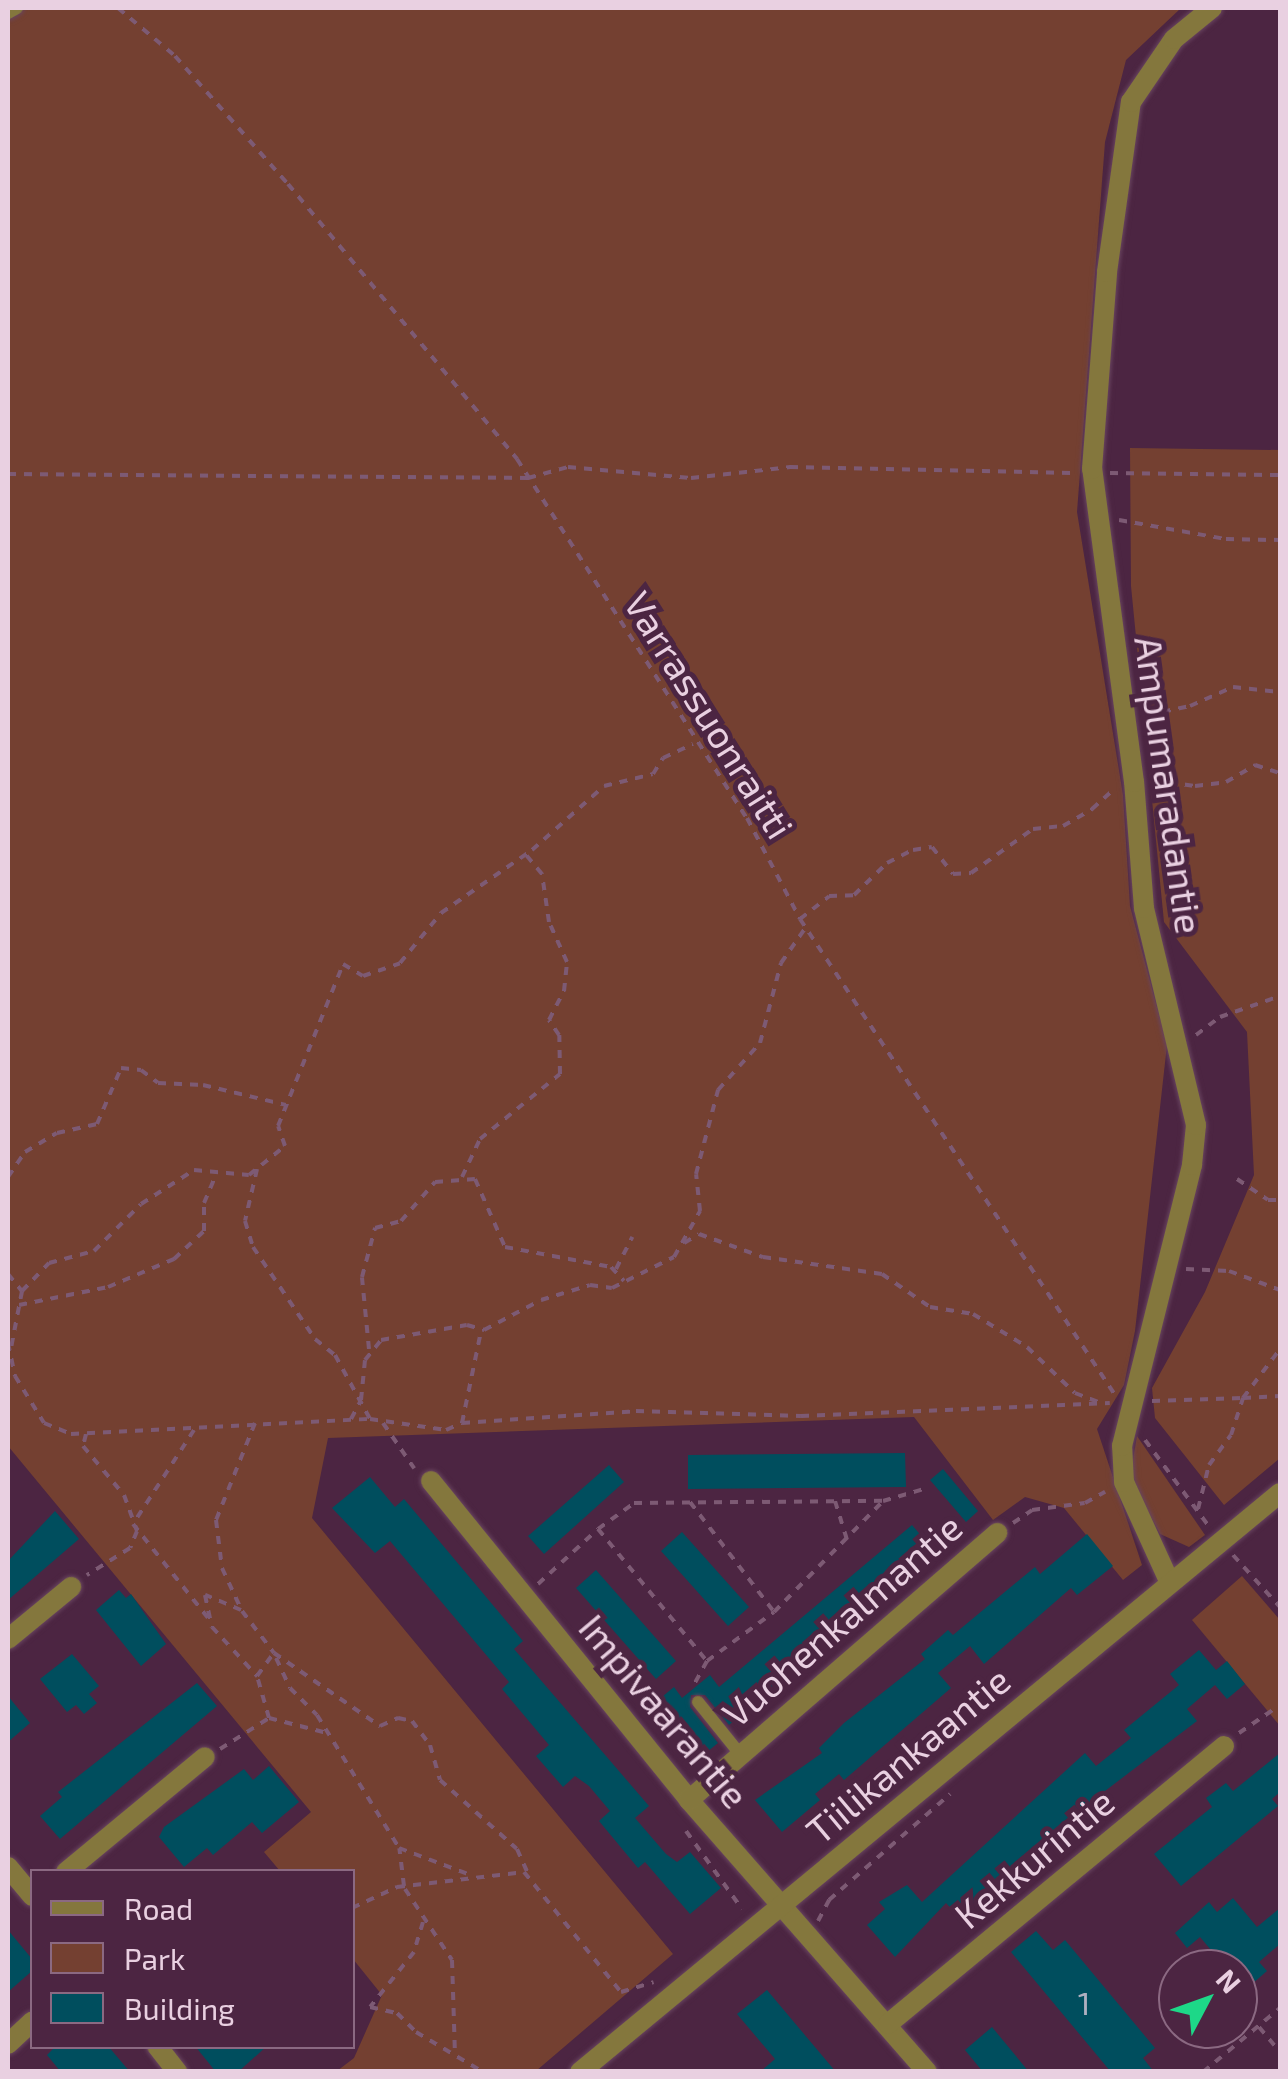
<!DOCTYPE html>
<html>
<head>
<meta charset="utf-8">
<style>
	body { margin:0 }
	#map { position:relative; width:1288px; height:2079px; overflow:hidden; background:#4c2542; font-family:"Exo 2",sans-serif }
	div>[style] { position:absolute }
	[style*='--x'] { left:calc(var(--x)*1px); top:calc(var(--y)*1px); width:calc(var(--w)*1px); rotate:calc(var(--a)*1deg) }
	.green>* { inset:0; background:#744031 }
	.building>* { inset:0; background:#004e5e }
	.path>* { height:4px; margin-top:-2px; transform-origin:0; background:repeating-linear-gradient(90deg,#7d5a74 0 8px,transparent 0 16px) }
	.roads { filter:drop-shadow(0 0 2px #68445f) drop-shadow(0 0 2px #68445f) }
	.service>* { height:12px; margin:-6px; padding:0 6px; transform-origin:6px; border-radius:6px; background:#84773d }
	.minor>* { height:20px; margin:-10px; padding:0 10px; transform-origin:10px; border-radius:10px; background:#84773d }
	.tertiary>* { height:20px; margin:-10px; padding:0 10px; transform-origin:10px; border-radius:10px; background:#84773d }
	span { translate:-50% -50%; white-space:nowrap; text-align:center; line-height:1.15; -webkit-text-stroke:10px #4c2542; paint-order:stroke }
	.number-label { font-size:32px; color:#afb0c0 }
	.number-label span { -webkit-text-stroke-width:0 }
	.street-label { font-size:38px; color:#e9d0e1 }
	.frame { position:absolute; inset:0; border:10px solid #e9d0e1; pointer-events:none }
	.legend { position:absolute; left:30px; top:1869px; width:325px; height:180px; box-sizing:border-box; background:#4c2542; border:2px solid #8b6982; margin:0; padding:12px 18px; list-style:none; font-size:30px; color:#e9d0e1 }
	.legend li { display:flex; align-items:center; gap:20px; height:50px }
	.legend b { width:50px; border:2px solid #8b6982 }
	.north { position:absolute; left:1158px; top:1949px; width:100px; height:100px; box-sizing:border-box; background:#4c2542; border:2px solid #8b6982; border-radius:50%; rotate:49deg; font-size:28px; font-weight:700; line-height:40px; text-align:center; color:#e9d0e1 }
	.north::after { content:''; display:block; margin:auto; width:35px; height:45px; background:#1dd888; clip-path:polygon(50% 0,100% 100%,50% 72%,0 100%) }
</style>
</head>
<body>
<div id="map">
	<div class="green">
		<i style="clip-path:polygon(8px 8px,1181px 8px,1126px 60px,1105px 142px,1077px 512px,1123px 795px,1130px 906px,1167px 1045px,1135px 1331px,1124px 1385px,1097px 1429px,1142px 1565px,1123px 1580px,1064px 1508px,1025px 1497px,993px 1520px,914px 1417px,328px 1438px,312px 1518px,673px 1954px,536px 2071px,337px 2071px,354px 2058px,382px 1995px,353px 1959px,352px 1872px,280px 1871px,264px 1852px,311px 1812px,8px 1446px)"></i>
		<i style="clip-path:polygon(1130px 448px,1280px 450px,1280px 1458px,1224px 1505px,1155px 1418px,1152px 1388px,1205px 1292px,1254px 1175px,1247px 1032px,1164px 922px,1131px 586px)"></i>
		<i style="clip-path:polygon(1137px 1436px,1205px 1535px,1189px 1547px,1160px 1534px,1130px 1477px)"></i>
		<i style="clip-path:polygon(1242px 1576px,1280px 1620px,1280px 1726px,1192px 1620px)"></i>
	</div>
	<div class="building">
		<i style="clip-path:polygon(905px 1453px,906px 1487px,688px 1489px,688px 1455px)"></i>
		<i style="clip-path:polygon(609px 1465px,624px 1482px,544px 1554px,528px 1536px)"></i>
		<i style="clip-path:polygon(943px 1469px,978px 1511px,966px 1522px,930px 1480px)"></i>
		<i style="clip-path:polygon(370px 1477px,395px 1507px,404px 1499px,523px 1641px,514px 1649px,649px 1806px,635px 1818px,666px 1854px,677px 1862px,690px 1852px,721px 1888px,690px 1914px,645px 1862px,638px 1868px,599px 1821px,610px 1811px,589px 1786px,575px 1776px,563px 1787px,536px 1756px,549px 1745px,502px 1689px,509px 1682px,390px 1541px,375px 1553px,332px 1508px)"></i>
		<i style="clip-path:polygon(55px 1511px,79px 1539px,8px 1600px,8px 1561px)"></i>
		<i style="clip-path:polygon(912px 1525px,930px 1546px,729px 1725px,705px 1695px,691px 1695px,690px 1707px,718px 1743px,702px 1756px,657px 1701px,674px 1687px,682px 1698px,710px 1675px,719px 1687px)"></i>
		<i style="clip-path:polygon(682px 1532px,749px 1607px,728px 1626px,661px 1551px)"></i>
		<i style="clip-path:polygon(1087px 1534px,1113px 1566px,1077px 1595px,1071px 1588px,984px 1664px,970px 1646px,938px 1673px,951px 1688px,844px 1780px,839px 1774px,815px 1794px,820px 1800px,782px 1832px,755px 1800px,822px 1753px,819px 1748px,844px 1723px,925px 1659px,921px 1654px,948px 1630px,953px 1635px,1035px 1567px,1040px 1574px)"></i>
		<i style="clip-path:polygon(596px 1570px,676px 1661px,656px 1679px,576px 1588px)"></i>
		<i style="clip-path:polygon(119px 1590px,126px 1598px,131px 1594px,166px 1644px,141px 1666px,96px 1610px)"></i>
		<i style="clip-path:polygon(1199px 1650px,1216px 1670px,1227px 1661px,1245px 1684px,1227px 1699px,1215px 1685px,1187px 1709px,1197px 1721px,1080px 1810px,1085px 1817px,1073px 1828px,960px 1918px,946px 1903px,895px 1957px,867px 1925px,885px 1909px,879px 1902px,907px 1885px,922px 1902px,1085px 1753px,1096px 1766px,1131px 1738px,1124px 1730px,1179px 1685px,1170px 1674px)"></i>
		<i style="clip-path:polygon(72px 1654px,99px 1686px,89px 1694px,97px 1703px,84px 1714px,76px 1705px,67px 1712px,40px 1679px)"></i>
		<i style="clip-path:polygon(197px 1683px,217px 1706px,60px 1839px,40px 1816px,62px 1797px,58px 1792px)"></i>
		<i style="clip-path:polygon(8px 1696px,30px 1723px,8px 1742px)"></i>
		<i style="clip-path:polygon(1280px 1753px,1280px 1792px,1272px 1799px,1278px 1806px,1181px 1886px,1154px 1854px,1212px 1807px,1206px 1798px,1226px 1783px,1233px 1791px)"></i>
		<i style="clip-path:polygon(269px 1766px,299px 1802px,262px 1833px,252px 1822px,213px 1855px,207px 1848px,184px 1867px,159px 1837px,164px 1827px,244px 1769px,253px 1780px)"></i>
		<i style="clip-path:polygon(1233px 1898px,1257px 1927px,1280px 1908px,1280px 1944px,1259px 1962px,1267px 1971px,1245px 1990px,1238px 1969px,1227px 1969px,1200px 1937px,1187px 1948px,1175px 1933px,1209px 1902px,1217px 1912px)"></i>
		<i style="clip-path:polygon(8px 1930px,32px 1959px,32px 1971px,8px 1992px)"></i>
		<i style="clip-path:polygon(1036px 1931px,1053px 1950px,1065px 1940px,1155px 2048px,1143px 2058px,1154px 2072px,1111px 2072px,1011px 1952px)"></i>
		<i style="clip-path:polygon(767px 1990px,804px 2034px,836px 2072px,760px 2072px,775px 2059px,737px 2014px)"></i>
		<i style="clip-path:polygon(992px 2027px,1029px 2072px,983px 2072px,965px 2050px)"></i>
		<i style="clip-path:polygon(56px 2046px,108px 2046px,130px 2072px,61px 2072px,47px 2055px)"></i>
		<i style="clip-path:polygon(195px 2046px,267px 2046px,238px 2072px,216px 2072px)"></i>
	</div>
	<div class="path">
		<i style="--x:118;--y:8;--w:75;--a:40.1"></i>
		<i style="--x:175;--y:56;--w:171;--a:48.6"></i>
		<i style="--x:288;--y:184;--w:358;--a:50.2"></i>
		<i style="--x:517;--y:459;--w:426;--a:57.4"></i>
		<i style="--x:747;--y:818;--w:114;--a:62.3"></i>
		<i style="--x:800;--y:919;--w:571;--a:56.5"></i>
		<i style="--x:1110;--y:473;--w:170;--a:0.7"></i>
		<i style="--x:8;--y:474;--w:520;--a:0.44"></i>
		<i style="--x:528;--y:478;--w:41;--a:-15.4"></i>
		<i style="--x:568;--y:467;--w:123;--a:5.1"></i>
		<i style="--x:691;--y:478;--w:100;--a:-6.3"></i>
		<i style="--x:790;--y:467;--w:281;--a:1.2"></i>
		<i style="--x:1119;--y:520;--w:109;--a:10.1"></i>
		<i style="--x:1226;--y:539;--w:54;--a:1.1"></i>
		<i style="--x:1147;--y:715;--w:44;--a:-11.8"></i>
		<i style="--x:1190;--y:706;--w:47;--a:-23.8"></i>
		<i style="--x:1233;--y:687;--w:47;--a:6.1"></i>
		<i style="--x:1153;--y:780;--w:42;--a:8.1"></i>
		<i style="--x:1195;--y:786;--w:31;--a:-7"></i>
		<i style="--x:1226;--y:782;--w:34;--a:-30"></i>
		<i style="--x:1255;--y:765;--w:26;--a:18"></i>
		<i style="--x:800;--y:919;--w:37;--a:-38"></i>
		<i style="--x:829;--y:896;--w:25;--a:-2"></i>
		<i style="--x:854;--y:895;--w:46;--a:-44.1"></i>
		<i style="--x:887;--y:863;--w:29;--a:-27"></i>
		<i style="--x:913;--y:850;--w:19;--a:-9"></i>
		<i style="--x:932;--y:847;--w:34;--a:52"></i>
		<i style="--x:953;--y:874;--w:18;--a:-3"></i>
		<i style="--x:971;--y:873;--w:76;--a:-35.4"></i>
		<i style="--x:1033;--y:829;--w:30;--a:-6"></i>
		<i style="--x:1063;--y:826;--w:34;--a:-30"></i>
		<i style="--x:1092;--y:809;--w:31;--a:-42"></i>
		<i style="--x:1196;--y:1035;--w:30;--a:-37"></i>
		<i style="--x:1220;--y:1017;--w:64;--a:-19.3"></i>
		<i style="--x:257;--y:1169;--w:53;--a:103"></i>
		<i style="--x:245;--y:1221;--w:27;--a:73"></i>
		<i style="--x:253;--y:1247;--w:111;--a:56"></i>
		<i style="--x:315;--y:1339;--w:26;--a:39"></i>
		<i style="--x:335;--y:1355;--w:73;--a:61.3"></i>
		<i style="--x:8;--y:1177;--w:30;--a:-56"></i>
		<i style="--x:25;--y:1152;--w:37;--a:-31"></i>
		<i style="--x:57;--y:1133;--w:41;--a:-12.7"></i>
		<i style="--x:97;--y:1124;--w:61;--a:-66.8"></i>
		<i style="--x:121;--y:1068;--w:20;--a:6"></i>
		<i style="--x:141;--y:1070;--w:21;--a:37"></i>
		<i style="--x:158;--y:1083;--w:45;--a:2.5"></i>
		<i style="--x:203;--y:1085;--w:85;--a:13.5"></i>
		<i style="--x:462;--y:1177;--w:42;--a:-64.7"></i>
		<i style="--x:480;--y:1139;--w:103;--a:-39.1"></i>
		<i style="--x:560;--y:1074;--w:39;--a:-91"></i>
		<i style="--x:559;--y:1035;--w:18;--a:-124"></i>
		<i style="--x:549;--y:1020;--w:33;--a:-63"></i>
		<i style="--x:564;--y:991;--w:29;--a:-84"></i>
		<i style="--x:567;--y:962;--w:44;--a:-114.2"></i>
		<i style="--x:549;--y:922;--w:49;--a:-98.3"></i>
		<i style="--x:542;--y:874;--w:26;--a:-130"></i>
		<i style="--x:1237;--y:1179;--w:37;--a:34"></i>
		<i style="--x:1268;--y:1200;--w:12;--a:0"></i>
		<i style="--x:684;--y:1243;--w:17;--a:-31"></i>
		<i style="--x:699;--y:1234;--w:68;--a:19.8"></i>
		<i style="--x:763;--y:1257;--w:120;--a:8.1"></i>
		<i style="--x:882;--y:1274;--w:58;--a:34.5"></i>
		<i style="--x:930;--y:1307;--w:44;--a:9.2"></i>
		<i style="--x:973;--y:1314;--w:63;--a:31.4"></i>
		<i style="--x:1027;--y:1347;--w:66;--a:43.8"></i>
		<i style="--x:1075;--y:1393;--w:31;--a:21"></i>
		<i style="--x:616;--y:1269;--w:36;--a:-63"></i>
		<i style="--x:1186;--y:1269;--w:43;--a:2.7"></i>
		<i style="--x:1229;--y:1271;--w:54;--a:20.4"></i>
		<i style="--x:8;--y:1274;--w:22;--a:51"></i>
		<i style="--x:22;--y:1291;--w:58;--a:100.9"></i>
		<i style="--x:22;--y:1291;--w:39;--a:-46"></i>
		<i style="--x:49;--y:1263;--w:47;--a:-14.9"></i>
		<i style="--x:94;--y:1251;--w:66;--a:-45"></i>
		<i style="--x:141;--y:1204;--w:63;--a:-32.7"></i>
		<i style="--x:194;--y:1170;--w:55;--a:5.2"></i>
		<i style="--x:249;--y:1175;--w:46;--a:-38.9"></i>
		<i style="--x:285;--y:1146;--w:21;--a:-109"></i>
		<i style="--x:278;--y:1126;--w:175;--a:-68.1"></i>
		<i style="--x:343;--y:964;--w:23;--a:31"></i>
		<i style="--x:363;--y:976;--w:39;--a:-19"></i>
		<i style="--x:400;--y:963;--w:65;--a:-50.6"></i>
		<i style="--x:441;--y:913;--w:111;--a:-34.7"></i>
		<i style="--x:532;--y:850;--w:96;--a:-41.6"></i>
		<i style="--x:604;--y:786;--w:50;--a:-13.8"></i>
		<i style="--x:653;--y:774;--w:19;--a:-58"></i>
		<i style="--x:663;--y:758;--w:33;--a:-25"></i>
		<i style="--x:19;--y:1305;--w:91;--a:-11.4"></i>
		<i style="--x:108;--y:1287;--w:72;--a:-23"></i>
		<i style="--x:174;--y:1259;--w:41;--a:-43"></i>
		<i style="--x:204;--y:1231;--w:28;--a:-90"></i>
		<i style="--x:204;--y:1203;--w:28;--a:-67"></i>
		<i style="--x:8;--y:1343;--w:34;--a:78"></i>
		<i style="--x:15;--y:1376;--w:55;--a:58.3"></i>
		<i style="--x:44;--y:1423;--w:29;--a:22"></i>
		<i style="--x:71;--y:1434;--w:299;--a:-2.9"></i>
		<i style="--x:370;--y:1419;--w:77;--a:8.2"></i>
		<i style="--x:446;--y:1430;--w:17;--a:-24"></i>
		<i style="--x:462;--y:1423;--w:174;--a:-3.9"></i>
		<i style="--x:636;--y:1411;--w:165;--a:1.7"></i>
		<i style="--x:801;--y:1416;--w:309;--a:-2.4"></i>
		<i style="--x:369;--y:1349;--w:72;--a:-95.6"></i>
		<i style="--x:362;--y:1277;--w:51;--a:-75.1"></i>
		<i style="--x:375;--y:1228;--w:27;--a:-15"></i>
		<i style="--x:401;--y:1221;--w:52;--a:-48.9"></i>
		<i style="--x:435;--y:1182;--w:40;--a:-4.3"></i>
		<i style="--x:475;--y:1179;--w:74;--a:66.2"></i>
		<i style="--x:505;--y:1247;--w:108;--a:10.7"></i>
		<i style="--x:611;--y:1267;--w:19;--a:47"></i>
		<i style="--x:1152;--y:1401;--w:91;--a:-1.9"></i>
		<i style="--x:1243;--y:1398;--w:61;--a:-52.9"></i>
		<i style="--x:351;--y:1419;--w:21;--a:-62"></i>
		<i style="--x:361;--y:1400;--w:40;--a:-84.3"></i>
		<i style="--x:365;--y:1360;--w:26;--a:-51"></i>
		<i style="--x:381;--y:1340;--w:87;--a:-9.9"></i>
		<i style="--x:467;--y:1325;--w:18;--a:16"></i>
		<i style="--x:484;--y:1330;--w:64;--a:-27.8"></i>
		<i style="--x:541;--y:1300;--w:51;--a:-17"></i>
		<i style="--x:590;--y:1285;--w:22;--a:8"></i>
		<i style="--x:612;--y:1288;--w:69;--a:-26.6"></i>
		<i style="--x:674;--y:1257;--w:53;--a:-60.5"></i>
		<i style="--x:700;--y:1211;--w:37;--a:-96"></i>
		<i style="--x:696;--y:1174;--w:87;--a:-75.3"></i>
		<i style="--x:718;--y:1090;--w:63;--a:-48.2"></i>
		<i style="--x:760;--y:1043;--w:83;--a:-75.3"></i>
		<i style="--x:781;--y:963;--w:44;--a:-55.2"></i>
		<i style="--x:255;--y:1423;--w:105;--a:111.9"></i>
		<i style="--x:216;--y:1520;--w:48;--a:82.9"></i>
		<i style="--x:222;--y:1568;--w:47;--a:65.1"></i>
		<i style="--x:242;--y:1611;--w:53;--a:52.7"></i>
		<i style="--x:274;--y:1653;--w:129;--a:34.6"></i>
		<i style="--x:380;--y:1726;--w:20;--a:-24"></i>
		<i style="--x:398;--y:1718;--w:14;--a:12"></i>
		<i style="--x:412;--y:1721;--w:30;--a:53"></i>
		<i style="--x:430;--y:1745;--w:36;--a:74"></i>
		<i style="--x:440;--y:1780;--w:103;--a:41.9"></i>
		<i style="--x:517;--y:1849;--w:27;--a:66"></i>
		<i style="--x:383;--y:1423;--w:55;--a:55.4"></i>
		<i style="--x:462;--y:1423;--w:94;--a:-78.3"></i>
		<i style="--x:194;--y:1430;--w:112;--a:123"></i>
		<i style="--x:133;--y:1524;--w:120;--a:51.4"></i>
		<i style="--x:86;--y:1434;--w:12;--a:104"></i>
		<i style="--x:83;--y:1446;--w:64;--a:50.1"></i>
		<i style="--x:124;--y:1495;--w:38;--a:70"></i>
		<i style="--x:137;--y:1531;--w:18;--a:112"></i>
		<i style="--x:130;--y:1548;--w:51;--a:147.9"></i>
		<i style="--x:1145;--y:1440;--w:106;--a:53.5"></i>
		<i style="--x:835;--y:1501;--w:44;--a:72.8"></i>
		<i style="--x:690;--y:1502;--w:138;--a:52.6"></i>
		<i style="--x:1198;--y:1509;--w:45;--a:-76"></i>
		<i style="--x:1209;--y:1465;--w:37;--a:-54"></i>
		<i style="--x:1231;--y:1435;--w:39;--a:-72"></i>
		<i style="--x:1243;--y:1398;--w:37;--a:-3"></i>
		<i style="--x:1013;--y:1523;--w:23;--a:-34"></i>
		<i style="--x:1032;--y:1510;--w:53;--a:-7.5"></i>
		<i style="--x:1085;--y:1503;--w:23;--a:-29"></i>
		<i style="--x:598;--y:1529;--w:44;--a:-35.8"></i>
		<i style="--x:634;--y:1503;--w:249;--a:-0.5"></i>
		<i style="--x:883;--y:1501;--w:43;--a:-16.3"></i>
		<i style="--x:1233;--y:1555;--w:70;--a:47.9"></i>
		<i style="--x:538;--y:1584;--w:81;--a:-42.5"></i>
		<i style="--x:598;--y:1529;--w:171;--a:50.5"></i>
		<i style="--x:707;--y:1661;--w:31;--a:119"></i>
		<i style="--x:241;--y:1610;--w:39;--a:-157"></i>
		<i style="--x:205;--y:1595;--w:33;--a:78"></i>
		<i style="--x:212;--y:1627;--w:67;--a:47.4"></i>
		<i style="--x:276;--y:1658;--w:33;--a:65"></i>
		<i style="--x:290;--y:1688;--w:38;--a:45"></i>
		<i style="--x:317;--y:1715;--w:156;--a:58.3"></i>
		<i style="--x:707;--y:1661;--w:83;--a:-36.2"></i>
		<i style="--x:774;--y:1612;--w:156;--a:-45.5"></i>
		<i style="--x:269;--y:1718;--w:60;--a:14.5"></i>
		<i style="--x:1239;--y:1733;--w:50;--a:-34.3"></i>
		<i style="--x:220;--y:1749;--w:58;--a:-32.3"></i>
		<i style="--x:269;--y:1718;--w:44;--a:-105.9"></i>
		<i style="--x:257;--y:1676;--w:29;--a:-54"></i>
		<i style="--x:686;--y:1831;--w:96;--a:54.3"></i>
		<i style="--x:404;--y:1886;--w:38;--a:-97"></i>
		<i style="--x:399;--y:1848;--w:74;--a:20.6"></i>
		<i style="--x:405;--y:1889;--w:85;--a:56.5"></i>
		<i style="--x:452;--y:1960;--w:93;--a:88.2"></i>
		<i style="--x:352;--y:1908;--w:50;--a:-25"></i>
		<i style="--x:397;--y:1887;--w:128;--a:-6.7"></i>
		<i style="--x:524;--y:1872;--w:154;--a:51.1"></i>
		<i style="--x:621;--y:1992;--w:34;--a:-17"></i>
		<i style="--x:818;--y:1921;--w:24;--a:-62"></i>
		<i style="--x:829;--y:1900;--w:161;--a:-41.2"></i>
		<i style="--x:423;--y:1922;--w:31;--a:107"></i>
		<i style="--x:414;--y:1952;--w:70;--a:128.7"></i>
		<i style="--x:370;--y:2007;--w:28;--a:13"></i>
		<i style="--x:397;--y:2013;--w:27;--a:45"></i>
		<i style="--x:416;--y:2032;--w:78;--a:30.8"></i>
		<i style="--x:1259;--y:2027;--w:33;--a:50"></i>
		<i style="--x:1203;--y:2072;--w:100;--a:-39.7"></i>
	</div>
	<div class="roads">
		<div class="service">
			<i style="--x:8;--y:13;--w:10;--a:-29"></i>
			<i style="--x:698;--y:1702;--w:67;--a:51.1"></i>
		</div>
		<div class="minor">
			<i style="--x:431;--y:1481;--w:410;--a:51"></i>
			<i style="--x:689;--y:1800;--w:361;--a:48.8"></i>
			<i style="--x:1170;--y:1583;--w:111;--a:-114.5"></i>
			<i style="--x:1124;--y:1482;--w:36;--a:-93"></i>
			<i style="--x:1122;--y:1446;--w:290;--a:-76"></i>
			<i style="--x:1192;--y:1165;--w:40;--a:-84.3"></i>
			<i style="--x:1196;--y:1125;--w:223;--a:-103.5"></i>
			<i style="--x:1144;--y:908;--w:126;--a:-94.5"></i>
			<i style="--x:1134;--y:782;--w:316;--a:-97.6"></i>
			<i style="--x:1092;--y:469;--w:198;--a:-85.6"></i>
			<i style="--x:1107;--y:272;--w:172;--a:-82"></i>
			<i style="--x:1131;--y:102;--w:76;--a:-55.7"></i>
			<i style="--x:1174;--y:39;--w:49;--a:-39.2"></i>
			<i style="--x:8;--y:1639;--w:82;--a:-39.5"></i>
			<i style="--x:689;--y:1800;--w:408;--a:-40.9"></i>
			<i style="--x:8;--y:1867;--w:38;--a:50"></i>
			<i style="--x:66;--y:1872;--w:180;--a:-39.6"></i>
			<i style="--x:888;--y:2024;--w:436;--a:-39.6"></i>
			<i style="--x:8;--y:2044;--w:33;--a:-43"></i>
			<i style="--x:157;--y:2046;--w:33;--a:52"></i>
		</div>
		<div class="tertiary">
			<i style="--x:580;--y:2072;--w:908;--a:-39.6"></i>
		</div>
	</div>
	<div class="number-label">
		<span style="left:1084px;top:2002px">1</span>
	</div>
	<div class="street-label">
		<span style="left:709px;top:715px;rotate:58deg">Varrassuonraitti</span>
		<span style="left:1169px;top:785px;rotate:82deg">Ampumaradantie</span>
		<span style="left:842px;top:1620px;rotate:-41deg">Vuohenkalmantie</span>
		<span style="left:664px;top:1711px;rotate:50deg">Impivaarantie</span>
		<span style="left:908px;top:1755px;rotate:-40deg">Tiilikankaantie</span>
		<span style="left:1034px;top:1858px;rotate:-40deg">Kekkurintie</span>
	</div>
	<div class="frame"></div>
	<ul class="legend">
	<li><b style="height:12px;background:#84773d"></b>Road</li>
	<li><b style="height:28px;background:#744031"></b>Park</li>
	<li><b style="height:28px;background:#004e5e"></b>Building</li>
	</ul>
	<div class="north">N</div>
</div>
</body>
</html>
